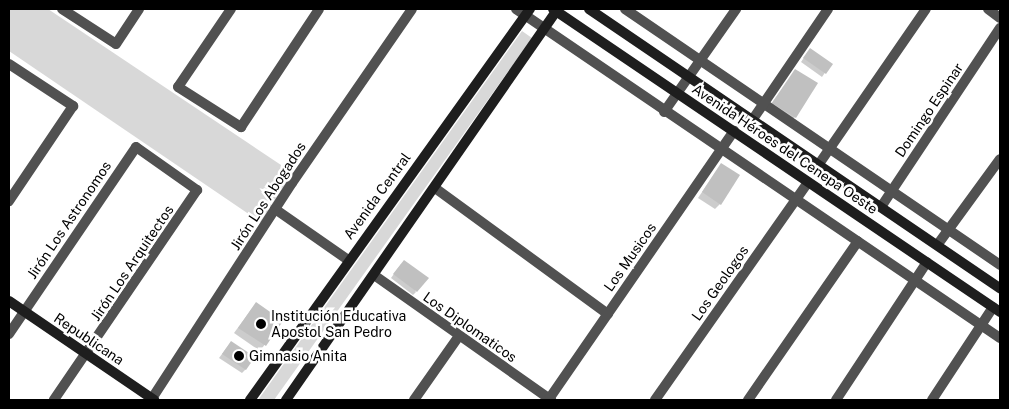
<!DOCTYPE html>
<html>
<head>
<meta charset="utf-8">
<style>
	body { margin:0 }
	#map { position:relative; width:1009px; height:409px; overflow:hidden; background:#fff; font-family:"Public Sans",sans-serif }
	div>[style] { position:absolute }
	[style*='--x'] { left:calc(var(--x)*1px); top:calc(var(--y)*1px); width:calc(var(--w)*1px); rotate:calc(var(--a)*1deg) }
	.green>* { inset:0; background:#d8d8d8 }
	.shadow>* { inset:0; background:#0003 }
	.building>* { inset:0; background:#c0c0c0 }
	.street>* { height:10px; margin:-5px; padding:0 5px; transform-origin:5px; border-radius:5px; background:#515151 }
	.secondary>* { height:10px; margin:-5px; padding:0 5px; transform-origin:5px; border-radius:5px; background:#1e1e1e }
	.dots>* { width:14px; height:14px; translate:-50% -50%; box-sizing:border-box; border:2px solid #fff; border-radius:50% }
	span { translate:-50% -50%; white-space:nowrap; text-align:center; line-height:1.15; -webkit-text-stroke:5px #fff; paint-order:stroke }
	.street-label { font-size:14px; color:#000 }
	.poi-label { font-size:14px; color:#000 }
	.left { translate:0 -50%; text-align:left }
	.frame { position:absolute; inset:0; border:10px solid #000; pointer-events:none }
</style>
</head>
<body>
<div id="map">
	<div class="green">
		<i style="clip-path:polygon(9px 9px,48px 9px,293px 173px,262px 223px,9px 51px)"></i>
		<i style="clip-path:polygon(522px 31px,532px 38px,274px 400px,258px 400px)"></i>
	</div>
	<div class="shadow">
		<i style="clip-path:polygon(807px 53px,831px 64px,822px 77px,801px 62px)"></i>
		<i style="clip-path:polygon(796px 70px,795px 117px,790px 122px,768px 108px)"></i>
		<i style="clip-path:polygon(721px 164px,720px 204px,715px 209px,698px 198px)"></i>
		<i style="clip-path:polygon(401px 264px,416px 292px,413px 295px,391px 278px)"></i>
		<i style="clip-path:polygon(256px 303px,282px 321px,260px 351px,234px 333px)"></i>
		<i style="clip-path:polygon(231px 342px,246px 369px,242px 373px,219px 358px)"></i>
	</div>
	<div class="building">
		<i style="clip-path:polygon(810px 48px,833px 64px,826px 74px,803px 58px)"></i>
		<i style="clip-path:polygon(795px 69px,818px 83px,796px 118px,772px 103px)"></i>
		<i style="clip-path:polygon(721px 163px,740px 175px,721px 205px,702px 192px)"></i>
		<i style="clip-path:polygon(404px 260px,429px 278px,417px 292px,393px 274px)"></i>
		<i style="clip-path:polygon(256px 302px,283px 321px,266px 346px,238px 328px)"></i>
		<i style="clip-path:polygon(231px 341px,255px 357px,246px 370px,222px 354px)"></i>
	</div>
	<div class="street">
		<i style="--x:62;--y:9;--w:64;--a:32.9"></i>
		<i style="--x:116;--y:44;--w:42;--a:-56.7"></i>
		<i style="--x:231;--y:9;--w:94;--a:124.2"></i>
		<i style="--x:178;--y:87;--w:75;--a:32.4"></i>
		<i style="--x:241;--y:127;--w:141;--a:-56.5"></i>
		<i style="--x:516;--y:9;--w:585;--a:34.21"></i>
		<i style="--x:625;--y:9;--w:454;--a:34.3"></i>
		<i style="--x:988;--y:9;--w:15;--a:37"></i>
		<i style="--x:9;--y:64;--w:77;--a:33.3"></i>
		<i style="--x:73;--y:106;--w:115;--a:124"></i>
		<i style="--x:664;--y:112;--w:126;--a:-55"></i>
		<i style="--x:753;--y:119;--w:133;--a:-55.7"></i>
		<i style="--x:819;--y:164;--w:188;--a:-55.4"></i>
		<i style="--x:435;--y:188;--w:214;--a:36.1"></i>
		<i style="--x:881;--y:207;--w:215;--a:-56.4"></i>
		<i style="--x:275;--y:209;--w:89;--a:34.9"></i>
		<i style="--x:938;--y:244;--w:105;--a:-53.9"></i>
		<i style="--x:374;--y:275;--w:217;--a:35.2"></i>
		<i style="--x:9;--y:334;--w:226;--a:-55.8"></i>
		<i style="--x:136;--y:147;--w:75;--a:35.2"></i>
		<i style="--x:197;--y:190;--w:254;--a:124.3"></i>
		<i style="--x:549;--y:399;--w:326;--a:-55.4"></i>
		<i style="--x:151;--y:400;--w:259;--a:-57"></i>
		<i style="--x:292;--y:183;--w:211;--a:-55.4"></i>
		<i style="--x:414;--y:400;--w:78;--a:-54.9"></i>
		<i style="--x:655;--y:400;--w:266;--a:-54.9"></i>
		<i style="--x:748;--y:400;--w:193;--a:-55.3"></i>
		<i style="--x:836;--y:400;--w:165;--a:-56.6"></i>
		<i style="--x:932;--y:400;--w:111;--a:-56.7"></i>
	</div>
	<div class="secondary">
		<i style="--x:553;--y:9;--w:540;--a:34.13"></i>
		<i style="--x:589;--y:9;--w:497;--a:34.2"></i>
		<i style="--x:9;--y:301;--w:176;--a:34.3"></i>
		<i style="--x:250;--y:400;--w:481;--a:-54.4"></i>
		<i style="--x:286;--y:400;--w:476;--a:-55.2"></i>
	</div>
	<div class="dots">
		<i style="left:261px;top:324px;background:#000"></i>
		<i style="left:239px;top:356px;background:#000"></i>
	</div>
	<div class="street-label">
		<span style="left:929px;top:110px;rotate:-56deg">Domingo Espinar</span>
		<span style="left:785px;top:149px;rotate:34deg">Avenida Héroes del Cenepa Oeste</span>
		<span style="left:268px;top:196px;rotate:-57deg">Jirón Los Abogados</span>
		<span style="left:377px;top:196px;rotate:-54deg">Avenida Central</span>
		<span style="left:69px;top:220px;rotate:-56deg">Jirón Los Astronomos</span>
		<span style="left:630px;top:257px;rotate:-55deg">Los Musicos</span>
		<span style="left:132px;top:263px;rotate:-56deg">Jirón Los Arquitectos</span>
		<span style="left:720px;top:283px;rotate:-55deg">Los Geologos</span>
		<span style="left:470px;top:327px;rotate:35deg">Los Diplomaticos</span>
		<span style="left:89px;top:339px;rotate:34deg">Republicana</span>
	</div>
	<div class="poi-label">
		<span class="left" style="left:271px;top:324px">Institución Educativa<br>Apostol San Pedro</span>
		<span class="left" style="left:249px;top:356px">Gimnasio Anita</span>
	</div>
	<div class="frame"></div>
</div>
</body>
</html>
